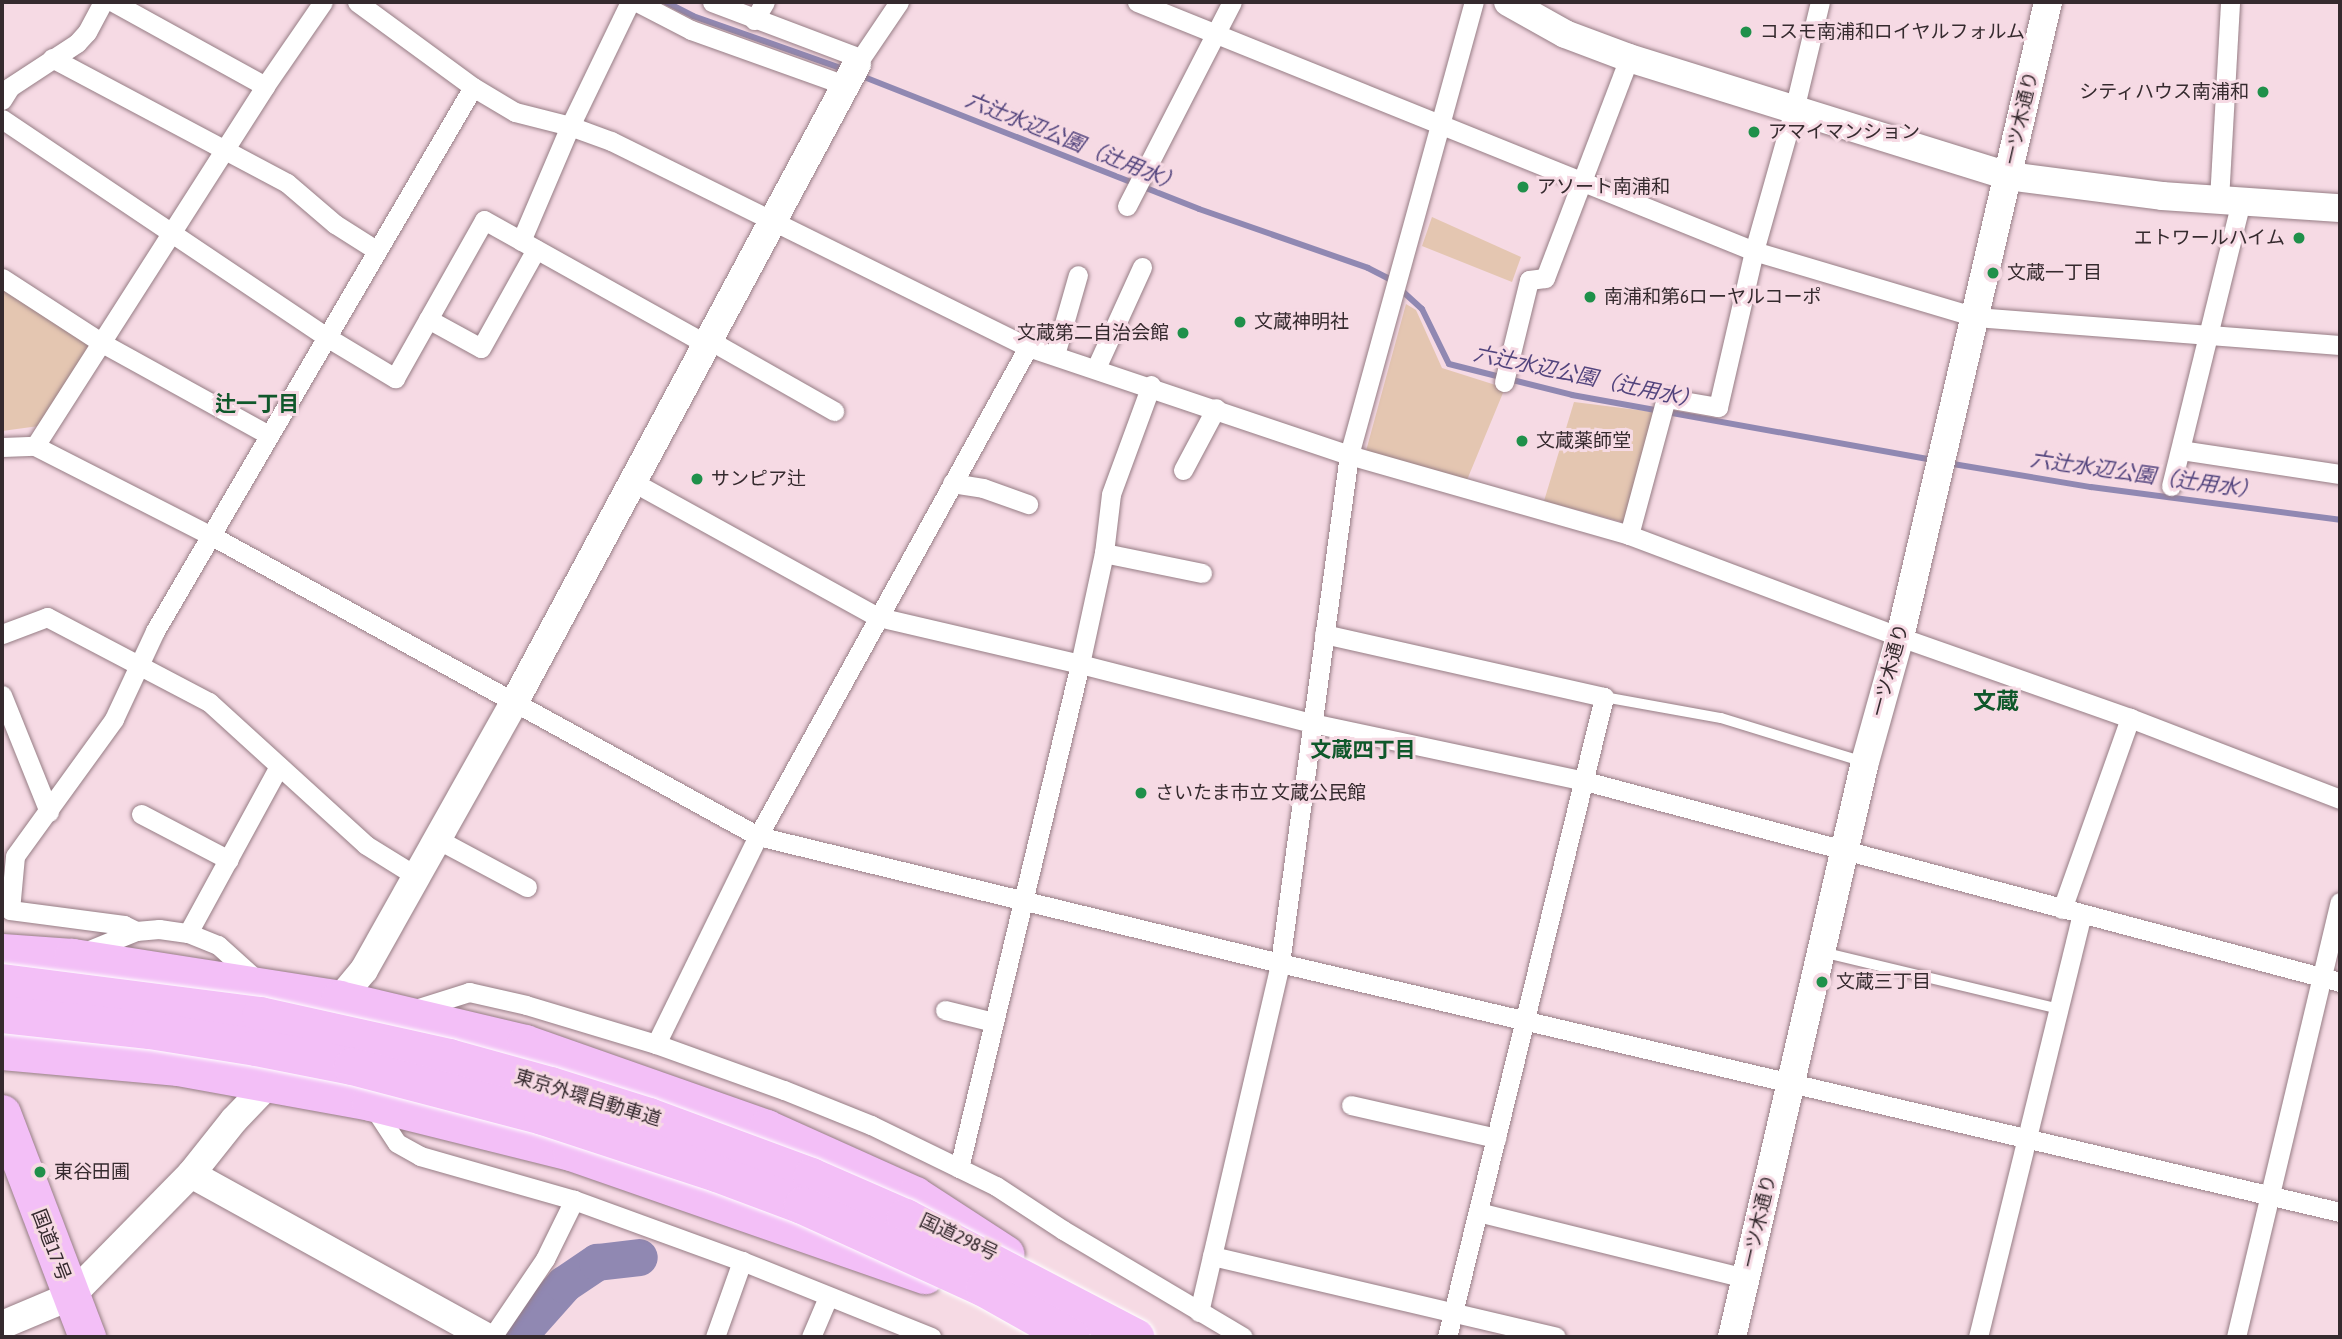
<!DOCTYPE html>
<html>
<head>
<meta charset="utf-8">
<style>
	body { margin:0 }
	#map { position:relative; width:2342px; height:1339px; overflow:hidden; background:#f6dae4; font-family:"Asap Condensed","Noto Sans JP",sans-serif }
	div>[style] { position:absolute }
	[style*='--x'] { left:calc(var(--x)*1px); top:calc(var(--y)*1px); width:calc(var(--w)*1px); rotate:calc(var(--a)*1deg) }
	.green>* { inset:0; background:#e4c6b1 }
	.stream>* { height:6px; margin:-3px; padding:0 3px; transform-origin:3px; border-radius:3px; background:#9088b2 }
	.river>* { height:37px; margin:-18.5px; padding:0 18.5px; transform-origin:18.5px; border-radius:18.5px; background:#9088b2 }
	.roads { filter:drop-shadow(0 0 2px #967d85) drop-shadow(0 0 2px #967d85) }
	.lane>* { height:10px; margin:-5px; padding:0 5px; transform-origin:5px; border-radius:5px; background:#fff }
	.street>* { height:19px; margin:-9.5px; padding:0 9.5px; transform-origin:9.5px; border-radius:9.5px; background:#fff }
	.secondary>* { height:28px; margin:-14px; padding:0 14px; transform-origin:14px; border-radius:14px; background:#fff }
	.highway>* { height:37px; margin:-18.5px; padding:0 18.5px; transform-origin:18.5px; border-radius:18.5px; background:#f3bff7 }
	.bridges { filter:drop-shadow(0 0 2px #fff) drop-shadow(0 0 2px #fff) }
	.highway-bridge>* { height:37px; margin:-18.5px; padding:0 18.5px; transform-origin:18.5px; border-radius:18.5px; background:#f3bff7 }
	.dots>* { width:19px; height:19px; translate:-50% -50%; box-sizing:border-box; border:4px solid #f6dae4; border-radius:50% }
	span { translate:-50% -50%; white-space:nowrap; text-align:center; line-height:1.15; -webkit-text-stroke:6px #f6dae4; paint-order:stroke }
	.poi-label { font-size:19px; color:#352a2e }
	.left { translate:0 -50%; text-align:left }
	.right { translate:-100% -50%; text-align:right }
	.street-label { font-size:19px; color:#352a2e }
	.water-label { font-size:21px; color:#52447d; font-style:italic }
	.neighbourhood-label { font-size:21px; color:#10582b; font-weight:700 }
	.quarter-label { font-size:23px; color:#10582b; font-weight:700 }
	.frame { position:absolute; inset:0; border:4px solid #352a2e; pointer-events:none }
</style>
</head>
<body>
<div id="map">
	<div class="green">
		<i style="clip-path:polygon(1432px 217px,1521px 257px,1512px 282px,1422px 246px)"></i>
		<i style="clip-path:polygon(2px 287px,88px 341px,88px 350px,39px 426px,2px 431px)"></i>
		<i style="clip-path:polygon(1406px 304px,1416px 310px,1442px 368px,1505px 388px,1467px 480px,1366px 451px)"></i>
		<i style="clip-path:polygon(1574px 402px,1662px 413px,1626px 523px,1544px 501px)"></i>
	</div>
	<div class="stream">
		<i style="--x:666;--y:2;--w:30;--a:27"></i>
		<i style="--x:693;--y:16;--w:162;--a:19.4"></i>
		<i style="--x:859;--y:75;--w:365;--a:21.5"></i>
		<i style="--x:1199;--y:209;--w:179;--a:19.2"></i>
		<i style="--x:1368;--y:268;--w:22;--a:27"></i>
		<i style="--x:1388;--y:278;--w:46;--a:42.4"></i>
		<i style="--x:1422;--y:309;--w:61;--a:63.9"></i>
		<i style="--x:1449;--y:364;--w:127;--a:14.1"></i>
		<i style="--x:1572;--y:395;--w:367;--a:10.2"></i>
		<i style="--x:1947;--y:463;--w:146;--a:9.5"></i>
		<i style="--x:2091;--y:487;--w:251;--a:7.5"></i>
	</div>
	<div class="river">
		<i style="--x:517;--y:1337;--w:71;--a:-48.4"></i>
		<i style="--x:564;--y:1284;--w:40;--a:-34"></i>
		<i style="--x:597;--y:1262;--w:42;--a:-6.8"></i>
	</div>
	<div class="roads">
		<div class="lane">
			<i style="--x:1604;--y:697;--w:119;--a:10.2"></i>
			<i style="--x:1721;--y:718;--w:146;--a:17.1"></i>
			<i style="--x:1822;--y:952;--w:245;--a:13.5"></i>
		</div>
		<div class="street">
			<i style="--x:113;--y:2;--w:174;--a:28.9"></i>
			<i style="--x:357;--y:2;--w:144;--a:36.2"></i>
			<i style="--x:473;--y:87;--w:49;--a:30.8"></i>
			<i style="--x:515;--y:112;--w:57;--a:14.3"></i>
			<i style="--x:570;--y:126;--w:44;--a:20.1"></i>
			<i style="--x:611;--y:141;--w:465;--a:26.3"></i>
			<i style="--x:1028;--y:347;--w:339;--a:18.6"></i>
			<i style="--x:1349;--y:455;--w:291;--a:15.9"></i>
			<i style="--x:1629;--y:535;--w:290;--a:20.6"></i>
			<i style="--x:1900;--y:637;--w:244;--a:19.4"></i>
			<i style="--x:2130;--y:718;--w:225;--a:21.1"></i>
			<i style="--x:637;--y:2;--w:61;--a:27.4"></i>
			<i style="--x:691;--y:30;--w:164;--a:19.7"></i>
			<i style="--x:712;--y:2;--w:158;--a:20.7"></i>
			<i style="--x:1137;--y:2;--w:665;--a:21.98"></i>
			<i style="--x:1754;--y:251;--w:231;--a:16.6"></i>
			<i style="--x:1975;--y:317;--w:366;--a:4.4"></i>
			<i style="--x:754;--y:20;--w:21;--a:-59"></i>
			<i style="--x:52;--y:58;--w:266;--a:28"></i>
			<i style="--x:287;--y:183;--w:63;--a:40.5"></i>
			<i style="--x:335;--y:224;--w:49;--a:32.4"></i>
			<i style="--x:857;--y:64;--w:75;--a:-55.9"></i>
			<i style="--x:2;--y:100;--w:15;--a:-58"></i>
			<i style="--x:10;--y:87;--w:80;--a:-33.3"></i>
			<i style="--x:77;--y:43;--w:15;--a:-48"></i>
			<i style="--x:87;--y:32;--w:34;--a:-62"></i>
			<i style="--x:2;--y:119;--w:389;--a:33.9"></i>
			<i style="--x:325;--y:336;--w:82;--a:31"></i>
			<i style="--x:395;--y:378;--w:181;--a:-60.6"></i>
			<i style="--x:484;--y:220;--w:254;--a:29.2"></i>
			<i style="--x:2219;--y:200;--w:198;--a:-86.8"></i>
			<i style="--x:1127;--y:206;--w:229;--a:-62.8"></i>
			<i style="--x:521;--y:241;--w:125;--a:-66.9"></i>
			<i style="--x:570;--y:126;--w:138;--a:-64.2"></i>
			<i style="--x:2;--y:278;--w:119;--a:33"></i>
			<i style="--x:102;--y:343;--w:191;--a:28.9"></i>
			<i style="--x:428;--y:319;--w:60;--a:28.7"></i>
			<i style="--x:481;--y:348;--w:113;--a:-60.9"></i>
			<i style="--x:709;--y:340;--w:144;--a:29.6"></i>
			<i style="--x:1055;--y:355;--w:83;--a:-74"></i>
			<i style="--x:1096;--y:368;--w:111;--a:-65.5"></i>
			<i style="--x:1504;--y:382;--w:105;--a:-76.2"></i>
			<i style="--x:1529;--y:280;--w:16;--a:-7"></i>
			<i style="--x:1545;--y:278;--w:235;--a:-69.1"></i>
			<i style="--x:35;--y:446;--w:427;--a:-57.4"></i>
			<i style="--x:265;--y:86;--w:102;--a:-55.4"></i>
			<i style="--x:2;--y:447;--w:33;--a:-2"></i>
			<i style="--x:35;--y:446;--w:199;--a:27"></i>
			<i style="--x:212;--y:536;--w:623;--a:28.79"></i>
			<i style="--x:758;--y:836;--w:537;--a:13.67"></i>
			<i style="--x:1280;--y:963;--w:1089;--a:13.22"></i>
			<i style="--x:2181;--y:450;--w:161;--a:8.6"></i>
			<i style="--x:1183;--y:470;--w:70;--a:-62"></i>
			<i style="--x:633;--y:482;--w:280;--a:28.9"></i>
			<i style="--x:878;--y:617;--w:207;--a:13.1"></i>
			<i style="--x:1080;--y:664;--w:239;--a:14.3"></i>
			<i style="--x:1312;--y:723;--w:279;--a:12"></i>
			<i style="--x:1585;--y:781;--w:781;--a:14.91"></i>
			<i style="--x:952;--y:483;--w:31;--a:9"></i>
			<i style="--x:983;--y:488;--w:48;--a:19.6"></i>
			<i style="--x:2171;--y:486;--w:293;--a:-76.2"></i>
			<i style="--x:1629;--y:535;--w:142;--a:-74.9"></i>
			<i style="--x:1666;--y:398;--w:53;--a:9.8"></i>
			<i style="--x:1718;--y:407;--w:160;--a:-77"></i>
			<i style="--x:1754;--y:251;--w:147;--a:-74.2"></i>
			<i style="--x:1794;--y:110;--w:111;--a:-76.5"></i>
			<i style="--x:1104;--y:553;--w:100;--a:11.5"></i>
			<i style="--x:2;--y:634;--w:48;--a:-20.7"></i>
			<i style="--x:47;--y:617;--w:183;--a:27.7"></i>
			<i style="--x:209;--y:702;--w:212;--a:42.3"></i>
			<i style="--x:366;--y:845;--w:59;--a:31.8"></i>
			<i style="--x:1324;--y:634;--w:287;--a:12.7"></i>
			<i style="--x:1604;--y:697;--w:659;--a:103.78"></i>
			<i style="--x:2;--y:695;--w:126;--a:68.1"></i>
			<i style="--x:141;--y:814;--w:99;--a:27.6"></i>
			<i style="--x:437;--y:839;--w:102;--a:28.1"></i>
			<i style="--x:2062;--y:909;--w:203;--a:-70.4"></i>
			<i style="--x:136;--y:931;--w:13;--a:-153"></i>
			<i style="--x:124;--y:925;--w:115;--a:-172.5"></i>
			<i style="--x:10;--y:910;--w:54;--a:-84.7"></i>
			<i style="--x:15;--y:856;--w:169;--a:-54.1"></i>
			<i style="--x:114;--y:719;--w:97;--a:-65"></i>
			<i style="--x:155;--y:631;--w:630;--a:-59.69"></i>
			<i style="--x:188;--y:933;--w:190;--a:-61.4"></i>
			<i style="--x:82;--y:953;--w:58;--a:-22.2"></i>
			<i style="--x:136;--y:931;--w:23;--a:-5"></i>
			<i style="--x:159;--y:929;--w:29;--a:8"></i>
			<i style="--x:188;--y:933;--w:32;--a:22"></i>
			<i style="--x:218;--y:945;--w:55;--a:42.1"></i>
			<i style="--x:412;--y:1010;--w:60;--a:-17.5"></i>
			<i style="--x:469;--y:992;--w:58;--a:12.8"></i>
			<i style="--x:526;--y:1005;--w:136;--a:16.7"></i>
			<i style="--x:656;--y:1044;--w:136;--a:19.8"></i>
			<i style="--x:784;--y:1090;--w:94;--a:21.9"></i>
			<i style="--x:871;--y:1125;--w:139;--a:26"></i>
			<i style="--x:996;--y:1186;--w:80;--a:33.3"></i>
			<i style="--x:1063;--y:1230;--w:209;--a:30.7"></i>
			<i style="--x:945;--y:1010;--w:50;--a:13.8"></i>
			<i style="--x:656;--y:1044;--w:232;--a:-63.9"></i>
			<i style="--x:758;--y:836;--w:559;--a:-61.09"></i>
			<i style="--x:372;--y:1105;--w:45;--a:56.7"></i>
			<i style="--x:397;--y:1143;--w:26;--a:29"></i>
			<i style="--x:420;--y:1156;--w:160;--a:15.9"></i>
			<i style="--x:574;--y:1200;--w:179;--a:20"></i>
			<i style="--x:742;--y:1261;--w:204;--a:21.9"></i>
			<i style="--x:1351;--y:1105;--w:149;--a:12.8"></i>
			<i style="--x:959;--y:1168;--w:518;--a:-76.5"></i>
			<i style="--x:1080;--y:664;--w:114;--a:-77.8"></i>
			<i style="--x:1104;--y:553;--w:59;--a:-83.2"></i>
			<i style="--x:1111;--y:494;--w:116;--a:-69.8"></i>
			<i style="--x:1478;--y:1212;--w:275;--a:13.9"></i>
			<i style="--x:1212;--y:1256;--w:353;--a:13.2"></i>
			<i style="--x:1199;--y:1312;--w:358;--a:-76.9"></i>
			<i style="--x:1280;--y:963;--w:513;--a:-82.27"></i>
			<i style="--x:1349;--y:455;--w:470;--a:-74.6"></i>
			<i style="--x:492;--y:1337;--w:94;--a:-55.8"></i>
			<i style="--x:545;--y:1259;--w:66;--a:-63.8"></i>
			<i style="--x:715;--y:1337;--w:81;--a:-70.4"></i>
			<i style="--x:811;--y:1337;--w:43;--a:-67"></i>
			<i style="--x:1978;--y:1337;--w:435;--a:-76.2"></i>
			<i style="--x:2236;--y:1337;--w:447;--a:-76.6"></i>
		</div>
		<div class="secondary">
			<i style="--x:1508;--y:2;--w:65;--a:29.3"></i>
			<i style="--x:1565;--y:34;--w:68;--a:20.6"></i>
			<i style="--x:1629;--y:58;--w:397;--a:17.3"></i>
			<i style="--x:2008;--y:176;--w:155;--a:7.4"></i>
			<i style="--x:2162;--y:196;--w:178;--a:3.9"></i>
			<i style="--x:328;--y:1013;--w:56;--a:-50.1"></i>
			<i style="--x:364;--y:970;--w:306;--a:-60.7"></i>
			<i style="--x:514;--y:703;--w:725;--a:-61.77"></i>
			<i style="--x:191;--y:1174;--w:337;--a:28.9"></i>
			<i style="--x:2;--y:1325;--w:75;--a:-22.8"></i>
			<i style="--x:71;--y:1296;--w:171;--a:-45.5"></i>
			<i style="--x:191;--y:1174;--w:69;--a:-51.5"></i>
			<i style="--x:234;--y:1120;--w:66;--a:-46.2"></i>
			<i style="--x:1732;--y:1337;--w:590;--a:-76.98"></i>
			<i style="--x:1865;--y:762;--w:130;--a:-74.4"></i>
			<i style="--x:1900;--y:637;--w:652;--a:-76.88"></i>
		</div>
		<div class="highway">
			<i style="--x:2;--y:952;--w:70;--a:4.1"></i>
			<i style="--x:72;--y:957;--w:270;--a:8.9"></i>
			<i style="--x:339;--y:999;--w:191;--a:13.3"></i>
			<i style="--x:525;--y:1043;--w:256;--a:19.4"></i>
			<i style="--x:766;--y:1128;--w:163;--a:24.2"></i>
			<i style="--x:915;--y:1195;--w:108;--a:33"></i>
			<i style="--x:2;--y:1051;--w:177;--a:5.2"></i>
			<i style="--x:178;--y:1067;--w:195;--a:10.3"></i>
			<i style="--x:370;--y:1102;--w:207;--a:14"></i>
			<i style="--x:571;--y:1152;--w:375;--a:19.2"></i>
			<i style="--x:2;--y:1113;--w:240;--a:69.2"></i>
		</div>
	</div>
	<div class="bridges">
		<div class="highway-bridge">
			<i style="--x:2;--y:982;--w:260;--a:7.3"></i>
			<i style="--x:260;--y:1015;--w:194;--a:12.5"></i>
			<i style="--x:449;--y:1057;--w:105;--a:15.5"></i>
			<i style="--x:550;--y:1085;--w:104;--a:17.4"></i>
			<i style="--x:649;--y:1116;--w:173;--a:20.3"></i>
			<i style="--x:811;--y:1176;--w:103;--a:23.6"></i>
			<i style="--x:905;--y:1217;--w:260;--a:27.5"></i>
			<i style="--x:2;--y:1014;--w:148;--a:6.2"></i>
			<i style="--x:149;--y:1030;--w:108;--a:9"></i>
			<i style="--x:256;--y:1047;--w:98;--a:11.2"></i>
			<i style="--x:352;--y:1066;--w:196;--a:14.7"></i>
			<i style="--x:542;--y:1116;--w:183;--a:18.1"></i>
			<i style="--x:716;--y:1173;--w:92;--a:20.4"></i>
			<i style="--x:802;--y:1205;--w:200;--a:24.5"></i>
			<i style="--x:984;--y:1288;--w:100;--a:29.4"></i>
		</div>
	</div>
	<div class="dots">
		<i style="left:1746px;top:32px;background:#1f904a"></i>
		<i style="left:2263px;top:92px;background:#1f904a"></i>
		<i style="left:1754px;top:132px;background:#1f904a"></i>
		<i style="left:1523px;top:187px;background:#1f904a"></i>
		<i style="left:2299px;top:238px;background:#1f904a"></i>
		<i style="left:1993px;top:273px;background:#1f904a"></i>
		<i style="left:1590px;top:297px;background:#1f904a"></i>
		<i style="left:1240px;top:322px;background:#1f904a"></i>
		<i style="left:1183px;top:333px;background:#1f904a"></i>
		<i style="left:1522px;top:441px;background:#1f904a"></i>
		<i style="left:697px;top:479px;background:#1f904a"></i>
		<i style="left:1141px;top:793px;background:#1f904a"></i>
		<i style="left:1822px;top:982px;background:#1f904a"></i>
		<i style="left:40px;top:1172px;background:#1f904a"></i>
	</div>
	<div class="poi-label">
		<span class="left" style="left:1760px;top:32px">コスモ南浦和ロイヤルフォルム</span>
		<span class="right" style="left:2249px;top:92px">シティハウス南浦和</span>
		<span class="left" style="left:1768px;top:132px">アマイマンション</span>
		<span class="left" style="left:1537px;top:187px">アソート南浦和</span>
		<span class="right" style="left:2285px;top:238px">エトワールハイム</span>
		<span class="left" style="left:2007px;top:273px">文蔵一丁目</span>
		<span class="left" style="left:1604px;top:297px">南浦和第6ローヤルコーポ</span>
		<span class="left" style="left:1254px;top:322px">文蔵神明社</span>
		<span class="right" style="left:1169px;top:333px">文蔵第二自治会館</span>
		<span class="left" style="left:1536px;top:441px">文蔵薬師堂</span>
		<span class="left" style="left:711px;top:479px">サンピア辻</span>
		<span class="left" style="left:1155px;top:793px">さいたま市立 文蔵公民館</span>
		<span class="left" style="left:1836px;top:982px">文蔵三丁目</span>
		<span class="left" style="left:54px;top:1172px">東谷田圃</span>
	</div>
	<div class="street-label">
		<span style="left:2021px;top:118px;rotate:-77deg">一ツ木通り</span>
		<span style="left:1890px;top:670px;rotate:-75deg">一ツ木通り</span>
		<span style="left:588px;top:1098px;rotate:17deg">東京外環自動車道</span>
		<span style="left:1759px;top:1221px;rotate:-77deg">一ツ木通り</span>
		<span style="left:959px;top:1237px;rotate:25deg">国道298号</span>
		<span style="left:51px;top:1245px;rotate:69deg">国道17号</span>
	</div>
	<div class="water-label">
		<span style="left:1074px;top:141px;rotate:22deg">六辻水辺公園（辻用水）</span>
		<span style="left:1587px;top:376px;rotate:12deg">六辻水辺公園（辻用水）</span>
		<span style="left:2145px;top:474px;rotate:8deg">六辻水辺公園（辻用水）</span>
	</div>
	<div class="neighbourhood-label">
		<span style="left:257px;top:403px">辻一丁目</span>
		<span style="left:1363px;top:749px">文蔵四丁目</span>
	</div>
	<div class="quarter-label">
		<span style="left:1996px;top:701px">文蔵</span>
	</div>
	<div class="frame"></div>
</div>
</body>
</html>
